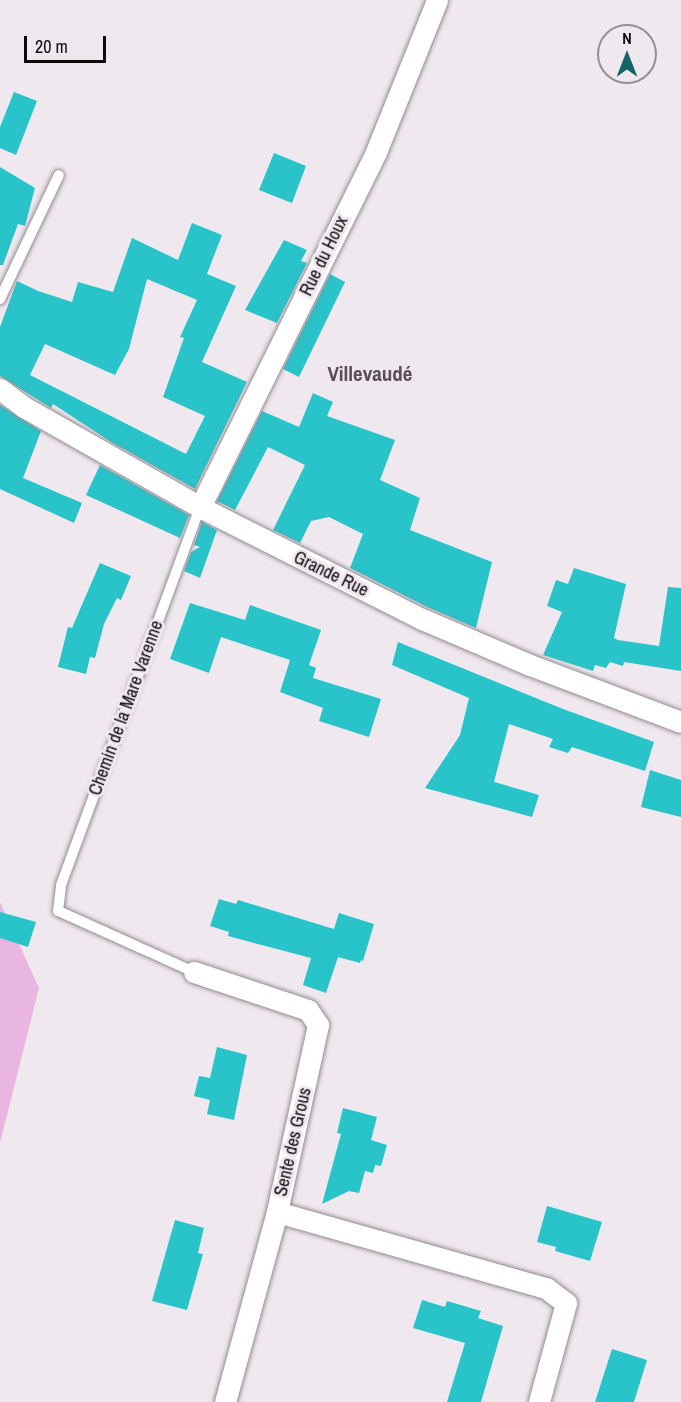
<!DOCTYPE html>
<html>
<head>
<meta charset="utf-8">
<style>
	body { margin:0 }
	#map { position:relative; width:681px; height:1402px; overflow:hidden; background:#f0e8ef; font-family:"Archivo Narrow",sans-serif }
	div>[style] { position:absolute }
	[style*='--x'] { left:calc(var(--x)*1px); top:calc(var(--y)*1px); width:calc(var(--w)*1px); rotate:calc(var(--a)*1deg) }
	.green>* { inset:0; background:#e9b5e1 }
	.building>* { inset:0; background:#29c3ca }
	.roads { filter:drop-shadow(0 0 2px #938c91) drop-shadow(0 0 2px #938c91) }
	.lane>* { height:10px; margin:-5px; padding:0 5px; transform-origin:5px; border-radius:5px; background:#fff }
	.street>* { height:21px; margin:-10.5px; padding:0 10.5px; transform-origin:10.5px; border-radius:10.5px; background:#fff }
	span { translate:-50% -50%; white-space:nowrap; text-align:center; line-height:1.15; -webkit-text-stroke:6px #f0e8ef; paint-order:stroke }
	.street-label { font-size:18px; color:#0d0a0c }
	.quarter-label { font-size:21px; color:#575055; font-weight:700 }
	.north { position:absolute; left:597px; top:24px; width:60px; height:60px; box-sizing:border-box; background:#f0e8ef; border:2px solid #958f94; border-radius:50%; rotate:0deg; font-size:16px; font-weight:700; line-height:24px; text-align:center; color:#0d0a0c }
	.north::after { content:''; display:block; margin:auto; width:21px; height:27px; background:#156468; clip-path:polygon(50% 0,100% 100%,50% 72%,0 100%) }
	.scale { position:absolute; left:24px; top:36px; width:82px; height:27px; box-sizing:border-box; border:3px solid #0d0a0c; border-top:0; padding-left:8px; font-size:18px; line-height:21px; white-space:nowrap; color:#0d0a0c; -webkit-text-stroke:4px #f0e8ef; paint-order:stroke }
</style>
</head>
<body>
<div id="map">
	<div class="green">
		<i style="clip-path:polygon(0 902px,39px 988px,0 1143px)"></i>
	</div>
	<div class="building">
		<i style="clip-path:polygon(14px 92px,37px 101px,16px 155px,0 148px,0 127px)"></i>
		<i style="clip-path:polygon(274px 153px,306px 166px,292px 203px,259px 190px)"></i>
		<i style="clip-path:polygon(0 167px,35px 188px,25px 226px,18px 224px,3px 265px,0 265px)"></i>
		<i style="clip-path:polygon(evenodd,192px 223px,222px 235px,207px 274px,236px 286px,202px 362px,247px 382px,195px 489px,111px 442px,53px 404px,51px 408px,0 376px,0 327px,17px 281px,38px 291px,72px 302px,78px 282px,113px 292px,132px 238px,178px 260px,192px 223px,147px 279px,197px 300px,180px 337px,184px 338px,163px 397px,205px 416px,186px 454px,30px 375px,45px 344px,115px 375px,129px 349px,147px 279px)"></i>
		<i style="clip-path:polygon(284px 240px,307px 250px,301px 261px,307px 263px,277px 323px,245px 310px)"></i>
		<i style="clip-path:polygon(330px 274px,345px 282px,299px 377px,283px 369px)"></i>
		<i style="clip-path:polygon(313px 393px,333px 402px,327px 416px,395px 440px,380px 480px,420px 498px,410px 530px,492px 562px,476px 628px,427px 607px,350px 568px,363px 534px,329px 517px,311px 521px,300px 543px,273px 530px,305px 465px,268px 447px,235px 510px,217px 501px,262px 411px,299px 427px)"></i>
		<i style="clip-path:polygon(0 405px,41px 431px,23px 478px,82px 503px,74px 523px,0 489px)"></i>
		<i style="clip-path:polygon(100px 465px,189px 515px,180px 538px,86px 495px)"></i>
		<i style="clip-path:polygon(202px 522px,217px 530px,200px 578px,184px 571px,191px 552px,200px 547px,194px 545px)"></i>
		<i style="clip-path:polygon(100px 563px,131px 576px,121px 600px,117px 598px,104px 624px,95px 658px,90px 657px,86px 674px,58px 667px,68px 627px,72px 628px)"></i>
		<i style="clip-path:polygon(574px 568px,626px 584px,614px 638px,618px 640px,659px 646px,668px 587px,681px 588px,681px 671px,624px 662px,623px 666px,610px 662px,606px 668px,595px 665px,593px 671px,543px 655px,562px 612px,547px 606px,556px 580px,568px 584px)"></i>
		<i style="clip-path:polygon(190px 603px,245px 620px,250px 605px,321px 630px,309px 665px,316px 668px,313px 678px,381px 699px,369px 737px,319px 721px,323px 708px,280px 692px,290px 660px,221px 637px,209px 673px,170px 659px)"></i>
		<i style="clip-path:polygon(398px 642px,563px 709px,654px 742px,645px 771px,572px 747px,568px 753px,549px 747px,553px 739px,509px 724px,494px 782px,539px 795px,532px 817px,425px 788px,460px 735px,469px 698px,392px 665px)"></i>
		<i style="clip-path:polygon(650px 770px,681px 780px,681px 817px,641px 807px)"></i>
		<i style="clip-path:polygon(219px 899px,236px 904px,238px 900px,334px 929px,339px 913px,374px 924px,363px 961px,361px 960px,360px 963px,338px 957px,326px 993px,303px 985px,311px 958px,228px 936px,229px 932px,210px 926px)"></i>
		<i style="clip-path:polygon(0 912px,36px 922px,28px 947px,0 938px)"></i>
		<i style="clip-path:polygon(217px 1047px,247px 1055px,234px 1120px,207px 1114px,210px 1100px,194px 1096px,199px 1076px,210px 1078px)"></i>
		<i style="clip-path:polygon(343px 1108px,377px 1117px,371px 1140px,387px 1145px,381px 1166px,375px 1165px,373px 1173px,365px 1171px,359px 1193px,349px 1191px,322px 1204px,341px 1134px,337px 1133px)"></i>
		<i style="clip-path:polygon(547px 1206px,602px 1222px,590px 1261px,555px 1251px,556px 1247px,537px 1242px)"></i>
		<i style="clip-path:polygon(175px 1220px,204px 1228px,198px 1253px,203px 1254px,187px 1310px,152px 1301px)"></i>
		<i style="clip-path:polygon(422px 1300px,445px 1307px,447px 1301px,481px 1311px,478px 1318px,503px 1326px,481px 1402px,447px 1402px,465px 1343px,413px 1328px)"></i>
		<i style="clip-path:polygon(612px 1349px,647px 1360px,634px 1402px,595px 1402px)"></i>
	</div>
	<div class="roads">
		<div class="lane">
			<i style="--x:0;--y:299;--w:137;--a:-64.6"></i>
			<i style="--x:194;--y:972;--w:149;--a:-155.8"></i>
			<i style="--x:58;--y:911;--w:26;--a:-83"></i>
			<i style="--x:61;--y:885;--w:403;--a:-69.8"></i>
		</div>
		<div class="street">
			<i style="--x:0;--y:389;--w:30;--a:37"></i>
			<i style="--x:24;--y:407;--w:202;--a:29.6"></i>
			<i style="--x:200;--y:507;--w:249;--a:26.8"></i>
			<i style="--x:422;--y:619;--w:117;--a:23.1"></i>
			<i style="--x:530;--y:665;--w:161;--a:20.7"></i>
			<i style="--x:200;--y:507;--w:396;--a:-63.6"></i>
			<i style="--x:376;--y:152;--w:164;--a:-68.1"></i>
			<i style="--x:194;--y:972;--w:120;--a:18.4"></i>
			<i style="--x:308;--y:1010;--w:18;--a:56"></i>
			<i style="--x:318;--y:1025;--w:191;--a:102.4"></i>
			<i style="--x:277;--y:1212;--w:197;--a:105.3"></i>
			<i style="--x:277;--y:1212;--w:280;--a:15.8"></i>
			<i style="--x:546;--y:1288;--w:25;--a:37"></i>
			<i style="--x:566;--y:1303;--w:103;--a:105.3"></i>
		</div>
	</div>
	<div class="street-label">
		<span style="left:324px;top:256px;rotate:-64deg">Rue du Houx</span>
		<span style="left:331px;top:574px;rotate:26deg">Grande Rue</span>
		<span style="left:126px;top:708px;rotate:-70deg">Chemin de la Mare Varenne</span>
		<span style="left:293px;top:1142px;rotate:-77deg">Sente des Grous</span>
	</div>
	<div class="quarter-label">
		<span style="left:370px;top:374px">Villevaudé</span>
	</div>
	<div class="north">N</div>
	<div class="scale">20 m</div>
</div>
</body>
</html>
